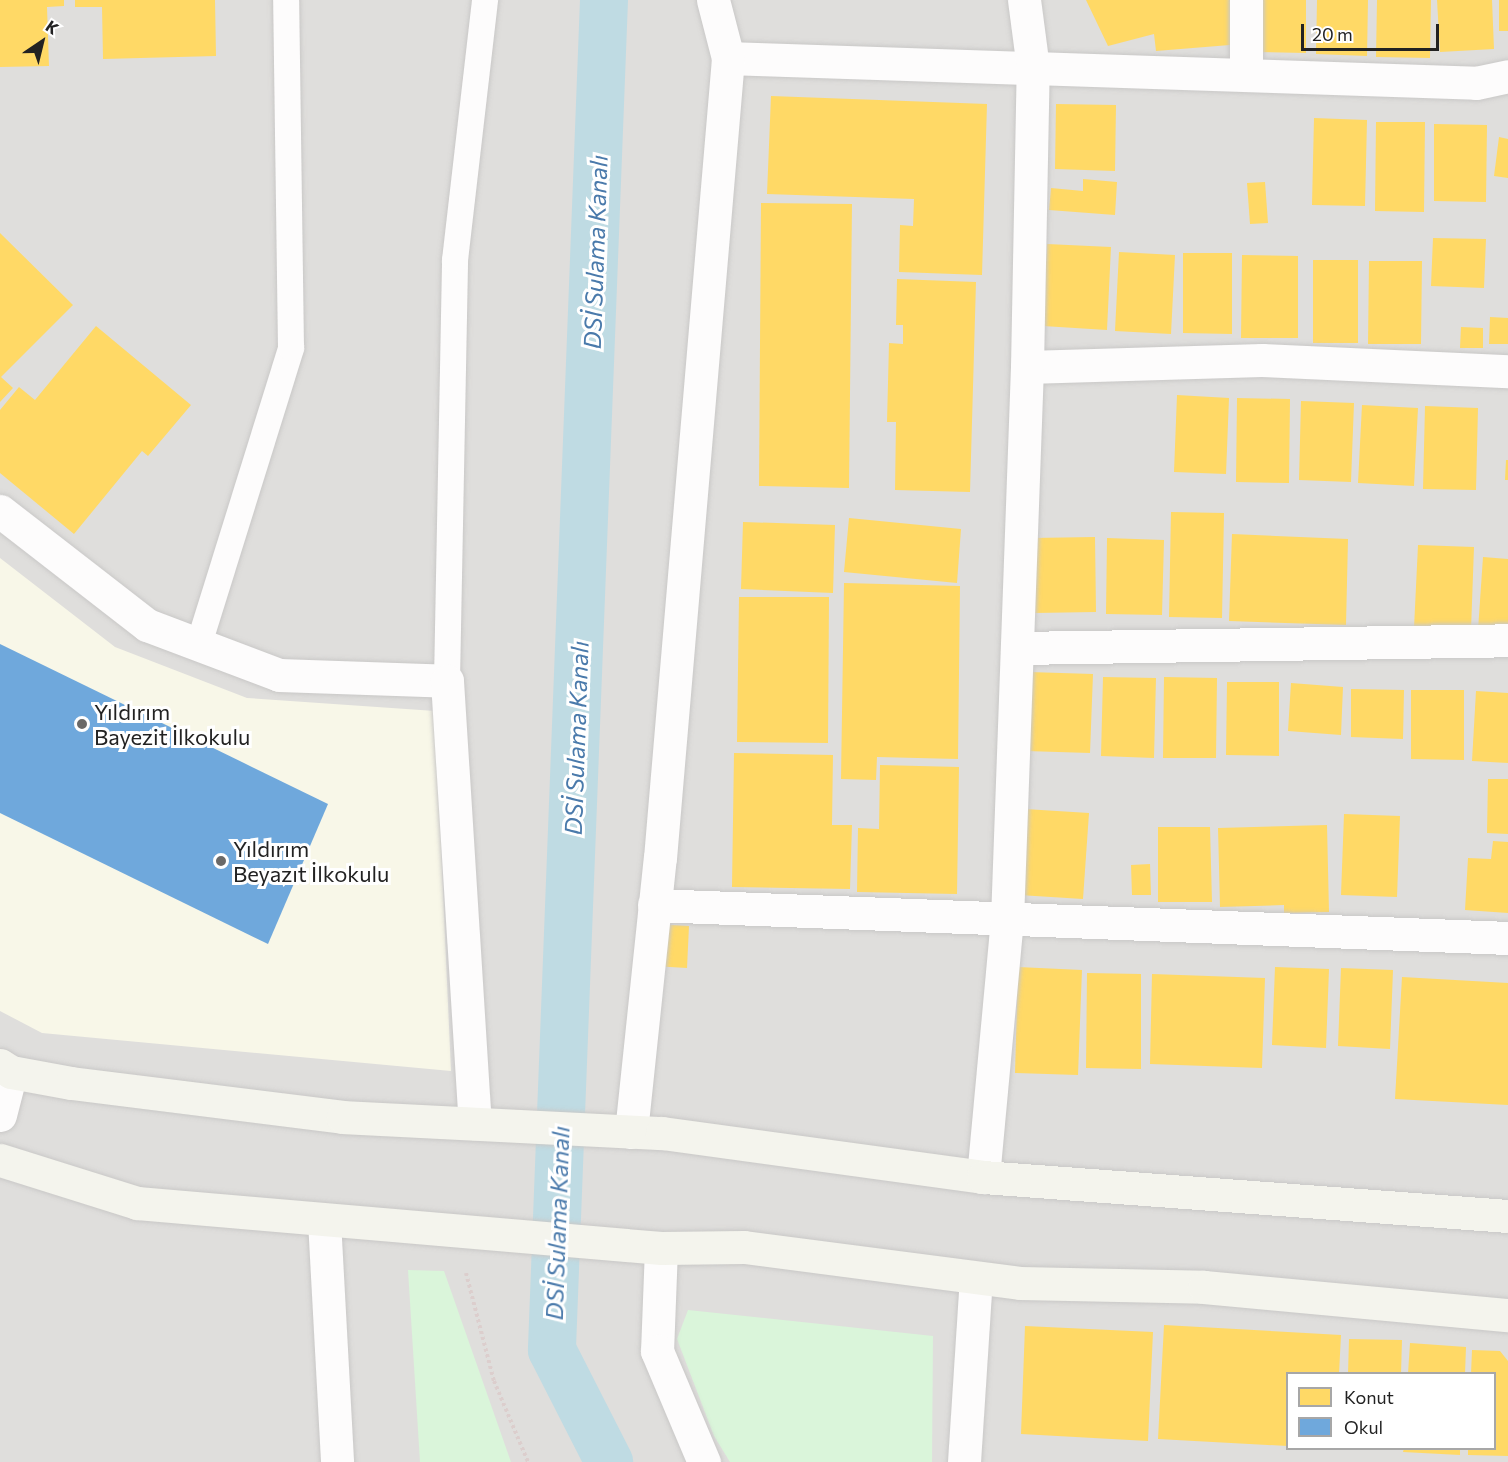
<!DOCTYPE html>
<html>
<head>
<meta charset="utf-8">
<style>
	body { margin:0 }
	#map { position:relative; width:1508px; height:1462px; overflow:hidden; background:#f0eeeb; font-family:Commissioner,sans-serif }
	div>[style] { position:absolute }
	[style*='--x'] { left:calc(var(--x)*1px); top:calc(var(--y)*1px); width:calc(var(--w)*1px); rotate:calc(var(--a)*1deg) }
	.residential>* { inset:0; background:#dfdedc }
	.education>* { inset:0; background:#f8f7e8 }
	.park>* { inset:0; background:#daf5da }
	.homes>* { inset:0; background:#ffd966 }
	.schools>* { inset:0; background:#6fa8dc }
	.canal>* { height:48px; margin:-24px; padding:0 24px; transform-origin:24px; border-radius:24px; background:#bfdbe3 }
	.path>* { height:4px; margin-top:-2px; transform-origin:0; background:repeating-linear-gradient(90deg,#dccecd 0 3px,transparent 0 6px) }
	.roads { filter:drop-shadow(0 0 2px #c9c8c7) drop-shadow(0 0 2px #c9c8c7) }
	.lane>* { height:26px; margin:-13px; padding:0 13px; transform-origin:13px; border-radius:13px; background:#fdfcfc }
	.street>* { height:33px; margin:-16.5px; padding:0 16.5px; transform-origin:16.5px; border-radius:16.5px; background:#fdfcfc }
	.secondary>* { height:33px; margin:-16.5px; padding:0 16.5px; transform-origin:16.5px; border-radius:16.5px; background:#f4f4ed }
	.dots>* { width:16px; height:16px; translate:-50% -50%; box-sizing:border-box; border:3px solid #fff; border-radius:50% }
	span { translate:-50% -50%; white-space:nowrap; text-align:center; line-height:1.15; -webkit-text-stroke:6px #fff; paint-order:stroke }
	.poi-label { font-size:22px; color:#222 }
	.left { translate:0 -50%; text-align:left }
	.water-label { font-size:24px; color:#4a7aab; font-style:italic }
	.legend { position:absolute; left:1286px; top:1372px; width:210px; height:78px; box-sizing:border-box; background:#fff; border:2px solid #a7a7a7; margin:0; padding:8px 10px; list-style:none; font-size:18px; color:#222 }
	.legend li { display:flex; align-items:center; gap:12px; height:30px }
	.legend b { width:30px; border:2px solid #a7a7a7 }
	.north { position:absolute; left:12px; top:12px; width:60px; height:60px; -webkit-text-stroke:4px #fff; paint-order:stroke; rotate:35deg; font-size:16px; font-weight:700; line-height:24px; text-align:center; color:#222 }
	.north::after { content:''; display:block; margin:auto; width:21px; height:27px; background:#222; clip-path:polygon(50% 0,100% 100%,50% 72%,0 100%) }
	.scale { position:absolute; left:1301px; top:24px; width:138px; height:27px; box-sizing:border-box; border:3px solid #222; border-top:0; padding-left:8px; font-size:18px; line-height:21px; white-space:nowrap; color:#222; -webkit-text-stroke:4px #fff; paint-order:stroke }
</style>
</head>
<body>
<div id="map">
	<div class="residential">
		<i style="clip-path:polygon(evenodd,0 0,1508px 0,1508px 1462px,0 1462px,0 0,1288px 1374px,1494px 1374px,1494px 1448px,1288px 1448px,1288px 1374px)"></i>
	</div>
	<div class="education">
		<i style="clip-path:polygon(0 558px,115px 647px,247px 698px,435px 711px,451px 1071px,42px 1033px,0 1011px)"></i>
	</div>
	<div class="park">
		<i style="clip-path:polygon(408px 1270px,444px 1271px,511px 1462px,420px 1462px)"></i>
		<i style="clip-path:polygon(688px 1310px,933px 1336px,932px 1462px,730px 1462px,714px 1436px,677px 1339px)"></i>
	</div>
	<div class="homes">
		<i style="clip-path:polygon(0 0,64px 0,64px 6px,47px 7px,49px 66px,0 67px)"></i>
		<i style="clip-path:polygon(75px 0,215px 0,216px 56px,103px 59px,102px 7px,75px 7px)"></i>
		<i style="clip-path:polygon(1086px 0,1242px 0,1242px 44px,1156px 51px,1154px 34px,1108px 46px)"></i>
		<i style="clip-path:polygon(1254px 0,1306px 0,1306px 53px,1253px 52px)"></i>
		<i style="clip-path:polygon(1317px 0,1368px 0,1367px 56px,1316px 54px)"></i>
		<i style="clip-path:polygon(1377px 0,1431px 0,1430px 58px,1376px 57px)"></i>
		<i style="clip-path:polygon(1437px 0,1492px 0,1494px 49px,1440px 52px)"></i>
		<i style="clip-path:polygon(1499px 0,1508px 0,1508px 31px,1499px 31px)"></i>
		<i style="clip-path:polygon(771px 96px,987px 104px,982px 275px,899px 272px,900px 225px,913px 226px,914px 199px,767px 194px)"></i>
		<i style="clip-path:polygon(1056px 104px,1116px 105px,1115px 171px,1055px 169px)"></i>
		<i style="clip-path:polygon(1314px 118px,1367px 120px,1365px 206px,1312px 205px)"></i>
		<i style="clip-path:polygon(1376px 122px,1425px 122px,1424px 212px,1375px 211px)"></i>
		<i style="clip-path:polygon(1434px 124px,1487px 125px,1486px 202px,1434px 201px)"></i>
		<i style="clip-path:polygon(1499px 137px,1508px 139px,1508px 178px,1494px 176px)"></i>
		<i style="clip-path:polygon(1083px 179px,1117px 182px,1115px 215px,1049px 210px,1051px 188px,1083px 191px)"></i>
		<i style="clip-path:polygon(1265px 182px,1268px 223px,1250px 224px,1247px 183px)"></i>
		<i style="clip-path:polygon(761px 203px,852px 204px,849px 488px,759px 486px)"></i>
		<i style="clip-path:polygon(0 233px,73px 305px,1px 377px,13px 388px,0 402px)"></i>
		<i style="clip-path:polygon(1433px 238px,1486px 239px,1484px 288px,1431px 286px)"></i>
		<i style="clip-path:polygon(1047px 244px,1111px 247px,1107px 330px,1043px 326px)"></i>
		<i style="clip-path:polygon(1119px 252px,1175px 255px,1171px 334px,1115px 331px)"></i>
		<i style="clip-path:polygon(1183px 253px,1232px 253px,1232px 334px,1183px 333px)"></i>
		<i style="clip-path:polygon(1242px 255px,1298px 256px,1298px 338px,1241px 338px)"></i>
		<i style="clip-path:polygon(1313px 260px,1358px 260px,1358px 343px,1313px 343px)"></i>
		<i style="clip-path:polygon(1369px 261px,1422px 261px,1421px 344px,1368px 344px)"></i>
		<i style="clip-path:polygon(897px 279px,976px 282px,970px 492px,895px 490px,896px 422px,887px 422px,889px 343px,903px 344px,903px 325px,896px 325px)"></i>
		<i style="clip-path:polygon(1490px 317px,1508px 318px,1508px 344px,1489px 344px)"></i>
		<i style="clip-path:polygon(96px 326px,191px 405px,148px 456px,142px 451px,74px 534px,0 473px,0 410px,19px 387px,35px 400px)"></i>
		<i style="clip-path:polygon(1461px 327px,1483px 328px,1483px 348px,1460px 348px)"></i>
		<i style="clip-path:polygon(1177px 395px,1229px 398px,1226px 474px,1174px 472px)"></i>
		<i style="clip-path:polygon(1237px 398px,1290px 399px,1289px 483px,1236px 482px)"></i>
		<i style="clip-path:polygon(1301px 401px,1354px 403px,1351px 482px,1299px 480px)"></i>
		<i style="clip-path:polygon(1362px 405px,1418px 408px,1414px 486px,1358px 483px)"></i>
		<i style="clip-path:polygon(1425px 406px,1478px 408px,1476px 490px,1423px 489px)"></i>
		<i style="clip-path:polygon(1506px 460px,1508px 460px,1508px 480px,1505px 480px)"></i>
		<i style="clip-path:polygon(1171px 512px,1224px 513px,1222px 618px,1169px 617px)"></i>
		<i style="clip-path:polygon(849px 518px,961px 529px,957px 583px,844px 572px)"></i>
		<i style="clip-path:polygon(743px 522px,835px 525px,833px 593px,741px 589px)"></i>
		<i style="clip-path:polygon(1232px 534px,1348px 539px,1346px 625px,1229px 621px)"></i>
		<i style="clip-path:polygon(1095px 537px,1096px 612px,1034px 613px,1032px 538px)"></i>
		<i style="clip-path:polygon(1107px 538px,1164px 540px,1162px 615px,1106px 614px)"></i>
		<i style="clip-path:polygon(1418px 545px,1474px 547px,1471px 630px,1414px 628px)"></i>
		<i style="clip-path:polygon(1483px 557px,1508px 559px,1508px 633px,1478px 630px)"></i>
		<i style="clip-path:polygon(844px 583px,960px 586px,958px 759px,877px 757px,876px 780px,841px 779px)"></i>
		<i style="clip-path:polygon(739px 597px,829px 597px,828px 743px,737px 742px)"></i>
		<i style="clip-path:polygon(1029px 672px,1093px 674px,1090px 753px,1026px 751px)"></i>
		<i style="clip-path:polygon(1103px 677px,1156px 678px,1154px 758px,1101px 756px)"></i>
		<i style="clip-path:polygon(1164px 677px,1217px 678px,1216px 758px,1163px 758px)"></i>
		<i style="clip-path:polygon(1227px 682px,1279px 682px,1279px 756px,1226px 755px)"></i>
		<i style="clip-path:polygon(1291px 683px,1343px 687px,1341px 735px,1288px 731px)"></i>
		<i style="clip-path:polygon(1351px 689px,1404px 690px,1403px 739px,1351px 737px)"></i>
		<i style="clip-path:polygon(1411px 690px,1464px 690px,1464px 760px,1411px 759px)"></i>
		<i style="clip-path:polygon(1476px 691px,1508px 693px,1508px 763px,1472px 761px)"></i>
		<i style="clip-path:polygon(734px 753px,833px 755px,832px 825px,852px 825px,850px 889px,732px 887px)"></i>
		<i style="clip-path:polygon(880px 765px,959px 767px,957px 894px,857px 892px,858px 828px,879px 829px)"></i>
		<i style="clip-path:polygon(1488px 779px,1508px 779px,1508px 834px,1487px 833px)"></i>
		<i style="clip-path:polygon(1025px 809px,1089px 813px,1083px 899px,1019px 895px)"></i>
		<i style="clip-path:polygon(1344px 814px,1400px 816px,1397px 897px,1341px 895px)"></i>
		<i style="clip-path:polygon(1327px 825px,1329px 912px,1284px 913px,1284px 905px,1220px 907px,1218px 828px)"></i>
		<i style="clip-path:polygon(1158px 827px,1210px 827px,1212px 902px,1158px 902px)"></i>
		<i style="clip-path:polygon(1493px 841px,1508px 842px,1508px 913px,1465px 910px,1468px 858px,1491px 859px)"></i>
		<i style="clip-path:polygon(1150px 864px,1151px 895px,1132px 895px,1131px 865px)"></i>
		<i style="clip-path:polygon(656px 924px,689px 926px,687px 968px,653px 966px)"></i>
		<i style="clip-path:polygon(1018px 967px,1082px 970px,1078px 1075px,1015px 1073px)"></i>
		<i style="clip-path:polygon(1275px 967px,1329px 969px,1326px 1048px,1272px 1045px)"></i>
		<i style="clip-path:polygon(1341px 968px,1393px 970px,1390px 1049px,1338px 1046px)"></i>
		<i style="clip-path:polygon(1087px 973px,1141px 974px,1141px 1069px,1086px 1068px)"></i>
		<i style="clip-path:polygon(1152px 974px,1265px 978px,1262px 1068px,1150px 1064px)"></i>
		<i style="clip-path:polygon(1402px 977px,1508px 983px,1508px 1105px,1395px 1099px)"></i>
		<i style="clip-path:polygon(1164px 1325px,1341px 1335px,1339px 1374px,1288px 1374px,1288px 1446px,1158px 1439px)"></i>
		<i style="clip-path:polygon(1025px 1326px,1153px 1332px,1148px 1441px,1021px 1434px)"></i>
		<i style="clip-path:polygon(1349px 1339px,1402px 1340px,1401px 1374px,1348px 1374px)"></i>
		<i style="clip-path:polygon(1410px 1343px,1466px 1347px,1465px 1374px,1408px 1374px)"></i>
		<i style="clip-path:polygon(1472px 1350px,1500px 1351px,1508px 1361px,1508px 1456px,1468px 1455px,1468px 1448px,1494px 1448px,1494px 1374px,1471px 1374px)"></i>
		<i style="clip-path:polygon(1404px 1448px,1460px 1448px,1460px 1455px,1403px 1452px)"></i>
	</div>
	<div class="schools">
		<i style="clip-path:polygon(0 644px,328px 804px,268px 944px,0 813px)"></i>
	</div>
	<div class="canal">
		<i style="--x:604;--y:0;--w:1351;--a:92.21"></i>
		<i style="--x:552;--y:1350;--w:126;--a:63"></i>
	</div>
	<div class="path">
		<i style="--x:466;--y:1273;--w:112;--a:75.5"></i>
		<i style="--x:494;--y:1381;--w:88;--a:67.2"></i>
	</div>
	<div class="roads">
		<div class="lane">
			<i style="--x:199;--y:644;--w:310;--a:-72.7"></i>
			<i style="--x:291;--y:348;--w:348;--a:-90.8"></i>
			<i style="--x:447;--y:681;--w:421;--a:-88.9"></i>
			<i style="--x:455;--y:260;--w:262;--a:-83.4"></i>
		</div>
		<div class="street">
			<i style="--x:728;--y:58;--w:305;--a:1.9"></i>
			<i style="--x:1033;--y:68;--w:69;--a:-97.5"></i>
			<i style="--x:1246;--y:72;--w:72;--a:-90"></i>
			<i style="--x:1027;--y:367;--w:235;--a:-1.7"></i>
			<i style="--x:1262;--y:360;--w:246;--a:2.6"></i>
			<i style="--x:0;--y:511;--w:186;--a:37.8"></i>
			<i style="--x:147;--y:625;--w:141;--a:20.7"></i>
			<i style="--x:279;--y:675;--w:168;--a:2"></i>
			<i style="--x:447;--y:681;--w:443;--a:86.4"></i>
			<i style="--x:1017;--y:648;--w:491;--a:-0.9"></i>
			<i style="--x:654;--y:905;--w:855;--a:2.21"></i>
			<i style="--x:0;--y:1115;--w:44;--a:-75.7"></i>
			<i style="--x:631;--y:1132;--w:276;--a:-84"></i>
			<i style="--x:660;--y:858;--w:803;--a:-85.14"></i>
			<i style="--x:728;--y:58;--w:60;--a:-104.5"></i>
			<i style="--x:983;--y:1177;--w:258;--a:-84.7"></i>
			<i style="--x:1007;--y:920;--w:553;--a:-87.93"></i>
			<i style="--x:1027;--y:367;--w:299;--a:-88.9"></i>
			<i style="--x:1033;--y:68;--w:443;--a:1.9"></i>
			<i style="--x:1476;--y:83;--w:33;--a:-12"></i>
			<i style="--x:324;--y:1220;--w:242;--a:86.9"></i>
			<i style="--x:661;--y:1248;--w:103;--a:92.2"></i>
			<i style="--x:657;--y:1351;--w:121;--a:67.1"></i>
			<i style="--x:964;--y:1462;--w:184;--a:-86.3"></i>
		</div>
		<div class="secondary">
			<i style="--x:0;--y:1065;--w:13;--a:32"></i>
			<i style="--x:11;--y:1072;--w:61;--a:10.4"></i>
			<i style="--x:71;--y:1083;--w:274;--a:7.1"></i>
			<i style="--x:343;--y:1117;--w:319;--a:2.9"></i>
			<i style="--x:662;--y:1133;--w:324;--a:7.8"></i>
			<i style="--x:983;--y:1177;--w:526;--a:4.25"></i>
			<i style="--x:0;--y:1160;--w:144;--a:17.4"></i>
			<i style="--x:137;--y:1203;--w:526;--a:4.91"></i>
			<i style="--x:661;--y:1248;--w:83;--a:-0.7"></i>
			<i style="--x:744;--y:1247;--w:278;--a:7.4"></i>
			<i style="--x:1020;--y:1283;--w:184;--a:1.2"></i>
			<i style="--x:1204;--y:1287;--w:305;--a:5.3"></i>
		</div>
	</div>
	<div class="dots">
		<i style="left:82px;top:724px;background:#6a6968"></i>
		<i style="left:221px;top:861px;background:#6a6968"></i>
	</div>
	<div class="poi-label">
		<span class="left" style="left:94px;top:724px">Yıldırım<br>Bayezit İlkokulu</span>
		<span class="left" style="left:233px;top:861px">Yıldırım<br>Beyazıt İlkokulu</span>
	</div>
	<div class="water-label">
		<span style="left:595px;top:252px;rotate:-88deg">DSİ Sulama Kanalı</span>
		<span style="left:576px;top:738px;rotate:-88deg">DSİ Sulama Kanalı</span>
		<span style="left:557px;top:1223px;rotate:-88deg">DSİ Sulama Kanalı</span>
	</div>
	<ul class="legend">
	<li><b style="height:16px;background:#ffd966"></b>Konut</li>
	<li><b style="height:16px;background:#6fa8dc"></b>Okul</li>
	</ul>
	<div class="north">K</div>
	<div class="scale">20 m</div>
</div>
</body>
</html>
